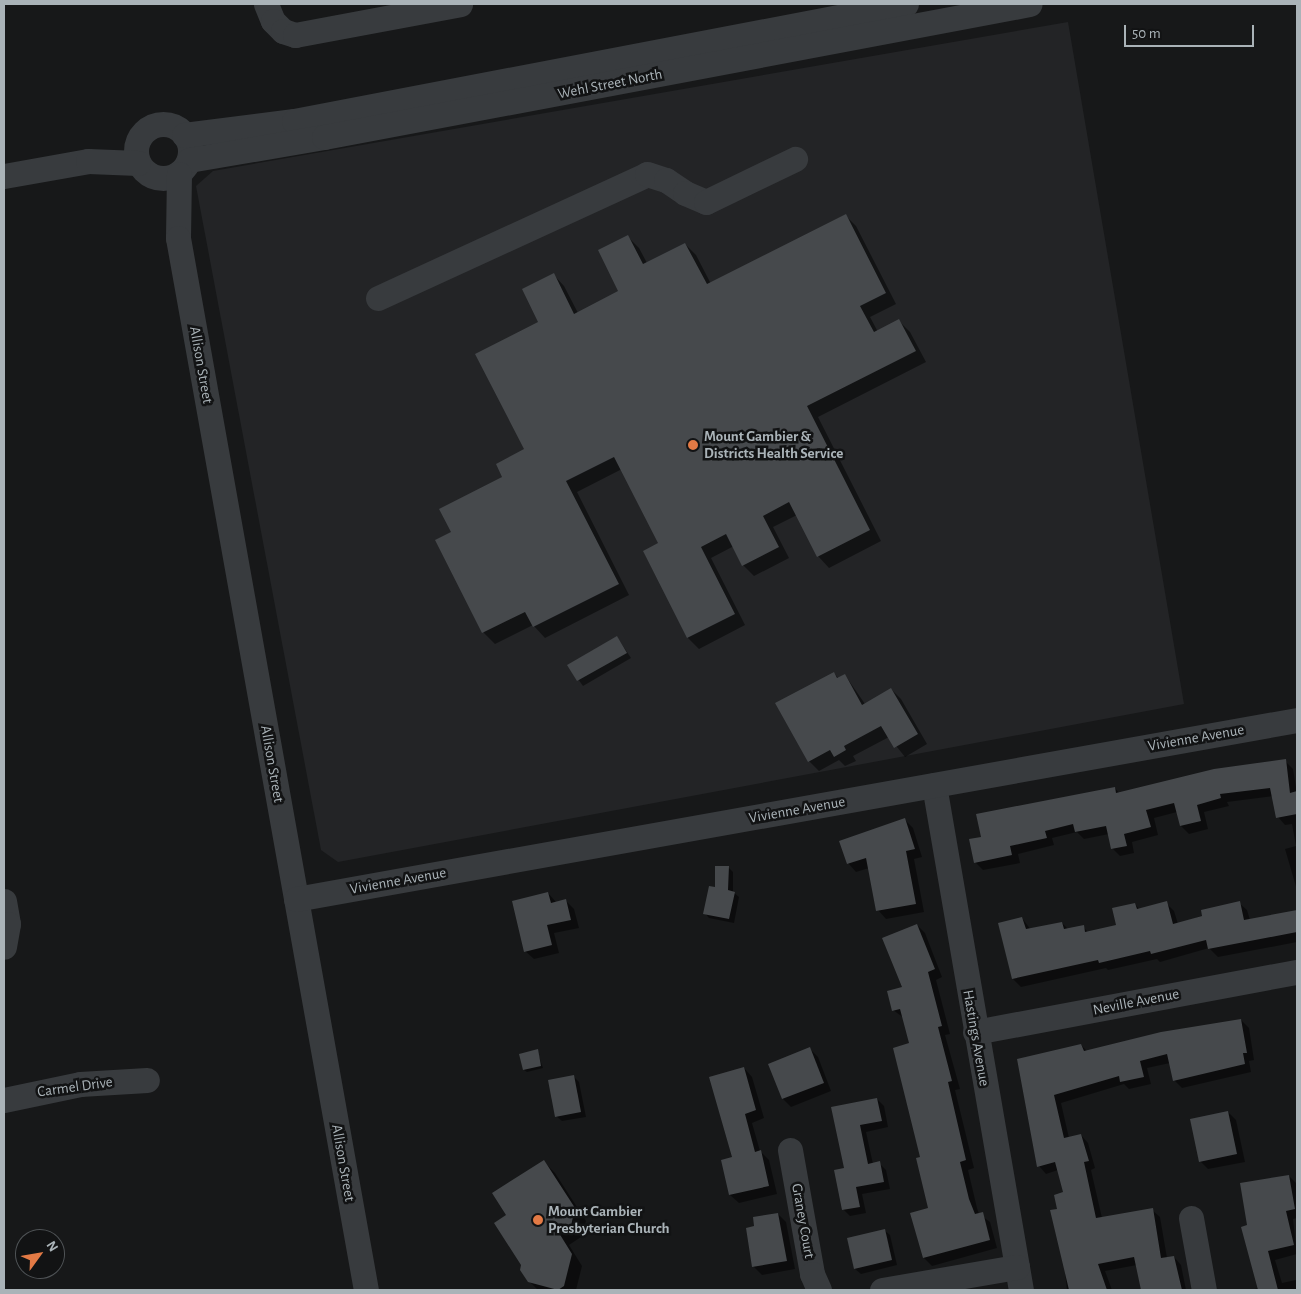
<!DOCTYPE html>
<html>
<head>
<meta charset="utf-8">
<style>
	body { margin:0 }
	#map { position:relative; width:1301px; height:1294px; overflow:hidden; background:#171819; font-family:"Alegreya Sans",sans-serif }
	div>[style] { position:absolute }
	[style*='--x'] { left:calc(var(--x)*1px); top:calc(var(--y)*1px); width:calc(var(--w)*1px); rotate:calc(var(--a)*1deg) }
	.built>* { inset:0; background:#232426 }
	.shadow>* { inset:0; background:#0007 }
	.building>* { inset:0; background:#46494c }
	.minor>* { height:25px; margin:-12.5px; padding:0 12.5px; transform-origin:12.5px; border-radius:12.5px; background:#383b3e }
	.minor>.ring { margin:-12.5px; padding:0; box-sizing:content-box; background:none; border:25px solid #383b3e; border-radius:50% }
	.dots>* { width:14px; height:14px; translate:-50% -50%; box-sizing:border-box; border:2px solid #121314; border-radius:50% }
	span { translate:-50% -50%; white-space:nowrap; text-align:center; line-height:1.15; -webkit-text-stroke:5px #121314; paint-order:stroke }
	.street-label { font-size:15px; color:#aab3b8 }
	.poi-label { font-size:15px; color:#aab3b8; font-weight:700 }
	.left { translate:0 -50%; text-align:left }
	.frame { position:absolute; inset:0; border:5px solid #aab3b8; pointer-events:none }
	.north { position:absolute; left:15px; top:1229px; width:50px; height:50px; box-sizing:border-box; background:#121314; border:1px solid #4f5356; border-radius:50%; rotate:58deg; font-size:14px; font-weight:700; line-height:20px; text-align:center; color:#aab3b8 }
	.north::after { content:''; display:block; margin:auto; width:18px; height:22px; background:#e37a45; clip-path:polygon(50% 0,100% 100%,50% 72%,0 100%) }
	.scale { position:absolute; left:1124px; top:25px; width:130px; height:22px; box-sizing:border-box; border:2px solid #aab3b8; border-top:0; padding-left:6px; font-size:15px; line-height:18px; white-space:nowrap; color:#aab3b8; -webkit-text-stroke:4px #121314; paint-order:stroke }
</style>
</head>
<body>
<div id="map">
	<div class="built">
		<i style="clip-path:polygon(1068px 22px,1184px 704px,338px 862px,321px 850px,196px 186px,213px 171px)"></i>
	</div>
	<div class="shadow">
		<i style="clip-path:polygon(845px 215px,856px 226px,896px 304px,870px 317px,878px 332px,899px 321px,910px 332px,926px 362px,818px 417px,881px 541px,829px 568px,818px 556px,797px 515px,773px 527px,789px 558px,754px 576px,743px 565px,734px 546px,711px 558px,745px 625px,699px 649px,688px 638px,644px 552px,660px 544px,622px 469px,577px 492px,629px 595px,545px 638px,533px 625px,495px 644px,484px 633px,436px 540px,453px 532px,526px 450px,540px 323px,553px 274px,564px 286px,578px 313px,620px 292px,628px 237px,639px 248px,647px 263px,685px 244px,696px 255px,711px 284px)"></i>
		<i style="clip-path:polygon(617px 637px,631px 658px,583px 686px,568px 665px)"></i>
		<i style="clip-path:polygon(834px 673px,839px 679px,845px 675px,865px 704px,891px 689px,901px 699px,927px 744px,905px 757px,889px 737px,853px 756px,856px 761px,845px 766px,839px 760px,819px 771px,809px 761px)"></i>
		<i style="clip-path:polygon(1285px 761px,1293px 769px,1297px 793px,1297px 890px,1285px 849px,1296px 846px,1292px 824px,1285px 825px,1278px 817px,1273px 796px,1227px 802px,1229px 806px,1204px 812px,1208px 829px,1189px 834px,1181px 826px,1177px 812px,1154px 818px,1158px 835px,1132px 842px,1134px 853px,1120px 856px,1112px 848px,1109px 834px,1084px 839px,1077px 832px,1052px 838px,1054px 845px,1018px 854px,1020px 863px,983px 870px,975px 862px,982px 838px,1115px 788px,1120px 794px)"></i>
		<i style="clip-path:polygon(905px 820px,913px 828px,922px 857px,914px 859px,924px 912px,886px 919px,878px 910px,869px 868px,856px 872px,848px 863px)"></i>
		<i style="clip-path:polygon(728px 867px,733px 872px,733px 892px,739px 897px,734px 923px,709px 918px,705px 913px)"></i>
		<i style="clip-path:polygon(548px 893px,556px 902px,566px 901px,574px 909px,579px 928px,554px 933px,559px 953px,534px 959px,525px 951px)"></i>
		<i style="clip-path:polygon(1166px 903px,1174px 911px,1178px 924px,1239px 903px,1247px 910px,1250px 920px,1297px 911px,1297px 942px,1218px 957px,1209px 948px,1160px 962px,1157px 959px,1108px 970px,1106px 968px,1021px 987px,1013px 979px,1022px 918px,1031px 930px,1062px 923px,1069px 930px,1083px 927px,1089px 933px,1117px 926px,1135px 904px,1140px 910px)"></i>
		<i style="clip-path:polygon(917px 925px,925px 933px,942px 977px,936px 980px,950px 1034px,945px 1035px,960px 1089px,955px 1090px,974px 1168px,968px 1170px,977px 1208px,979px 1214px,990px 1222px,997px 1248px,932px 1266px,924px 1258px,930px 1209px,910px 1044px,904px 1018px,893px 1010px,904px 988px)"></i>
		<i style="clip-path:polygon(1241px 1020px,1249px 1028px,1254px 1060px,1249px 1061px,1251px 1072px,1182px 1088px,1174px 1080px,1170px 1063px,1147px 1068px,1151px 1084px,1129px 1089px,1124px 1084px,1061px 1103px,1069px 1138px,1081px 1135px,1088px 1143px,1095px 1168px,1091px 1170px,1102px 1218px,1152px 1210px,1160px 1217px,1167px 1258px,1174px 1257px,1181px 1265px,1186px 1290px,1142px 1290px,1137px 1265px,1105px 1271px,1112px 1290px,1067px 1290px,1058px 1210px,1065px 1193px,1058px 1170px,1046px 1174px,1039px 1166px,1019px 1060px,1081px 1045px,1088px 1052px)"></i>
		<i style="clip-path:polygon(810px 1049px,818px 1057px,831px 1091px,791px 1107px,783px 1099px,770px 1065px)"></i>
		<i style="clip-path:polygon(537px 1051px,543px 1068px,527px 1072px,524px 1070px)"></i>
		<i style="clip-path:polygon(744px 1068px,752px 1077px,764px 1118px,752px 1123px,760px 1151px,769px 1160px,777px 1194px,739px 1203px,730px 1195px,722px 1161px,734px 1158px)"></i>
		<i style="clip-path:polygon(573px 1076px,579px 1082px,586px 1117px,562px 1121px,556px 1116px)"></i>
		<i style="clip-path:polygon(877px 1099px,884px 1106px,888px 1127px,866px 1132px,873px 1164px,879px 1163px,886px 1170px,890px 1189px,862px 1194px,866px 1213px,850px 1216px,843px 1209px,845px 1169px,833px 1108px)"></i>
		<i style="clip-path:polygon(1228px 1112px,1236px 1120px,1245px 1162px,1208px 1169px,1200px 1161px)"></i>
		<i style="clip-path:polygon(544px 1162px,555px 1173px,586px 1221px,581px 1237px,569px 1245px,582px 1266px,576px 1290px,538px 1290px,529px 1281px,508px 1216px)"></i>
		<i style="clip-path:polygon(1289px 1176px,1297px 1184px,1297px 1218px,1293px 1219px,1297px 1254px,1275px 1260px,1282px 1283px,1296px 1280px,1297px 1290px,1250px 1290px,1259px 1288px,1248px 1226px)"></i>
		<i style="clip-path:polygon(778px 1214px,786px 1222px,795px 1269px,762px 1275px,754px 1267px,756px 1227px)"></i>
		<i style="clip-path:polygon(884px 1230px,890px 1235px,897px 1265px,861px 1274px,855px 1269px,848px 1239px)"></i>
	</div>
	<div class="building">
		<i style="clip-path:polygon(846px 214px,886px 293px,860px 306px,874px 332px,899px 319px,916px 351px,807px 406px,870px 530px,817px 557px,789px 502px,763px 516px,779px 547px,742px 566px,726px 534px,701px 547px,735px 614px,687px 638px,643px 551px,658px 543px,614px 457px,566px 481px,619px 584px,533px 627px,525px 612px,482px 633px,435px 540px,451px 532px,439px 509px,502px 477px,496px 464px,524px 449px,475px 354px,538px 322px,522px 289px,554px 273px,574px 314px,618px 291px,598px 250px,628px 235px,643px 264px,685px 243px,707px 284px)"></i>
		<i style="clip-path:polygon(617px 636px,627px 653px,577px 681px,567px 665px)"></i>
		<i style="clip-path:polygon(834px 672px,837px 678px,845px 674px,862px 705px,891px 688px,918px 734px,894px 748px,881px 726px,844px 746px,846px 750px,834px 757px,830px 750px,808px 762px,775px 703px)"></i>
		<i style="clip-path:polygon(1286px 759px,1290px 793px,1297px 791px,1297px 814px,1276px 818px,1270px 788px,1220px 794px,1221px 798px,1197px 805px,1201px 821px,1180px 826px,1174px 803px,1146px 810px,1151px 827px,1124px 834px,1127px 846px,1111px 849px,1106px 826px,1075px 832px,1073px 824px,1045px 831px,1047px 838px,1010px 846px,1012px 855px,974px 863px,969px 839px,981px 837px,976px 814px,1115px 787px,1116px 793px,1214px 769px)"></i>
		<i style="clip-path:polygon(905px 818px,915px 849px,906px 851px,916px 904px,876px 911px,866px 858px,847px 864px,839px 841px)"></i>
		<i style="clip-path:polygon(715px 866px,729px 866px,728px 890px,735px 892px,729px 919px,703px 914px,709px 886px,715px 887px)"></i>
		<i style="clip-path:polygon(548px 892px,551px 903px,566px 899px,571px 920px,547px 925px,552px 945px,524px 952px,512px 901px)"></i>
		<i style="clip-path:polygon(1167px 901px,1173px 924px,1202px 916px,1201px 910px,1240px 901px,1244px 920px,1297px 910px,1297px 932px,1208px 949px,1206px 940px,1151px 954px,1150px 951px,1099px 963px,1098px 960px,1012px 979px,998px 923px,1022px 917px,1026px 929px,1062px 922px,1064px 929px,1084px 925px,1085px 932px,1116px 925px,1112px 908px,1135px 903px,1137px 909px)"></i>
		<i style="clip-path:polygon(917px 924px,935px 969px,928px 972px,942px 1026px,938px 1027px,952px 1081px,948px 1082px,966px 1160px,960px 1162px,969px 1199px,975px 1214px,983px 1212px,990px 1240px,923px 1258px,910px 1213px,928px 1208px,916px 1158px,920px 1157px,893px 1048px,909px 1043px,900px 1009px,892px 1011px,887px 991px,902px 987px,882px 938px)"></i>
		<i style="clip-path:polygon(1241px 1019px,1247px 1053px,1243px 1053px,1245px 1064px,1173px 1081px,1167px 1054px,1140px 1061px,1144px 1077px,1120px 1082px,1119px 1076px,1054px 1095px,1064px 1138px,1081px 1134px,1089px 1161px,1084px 1162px,1096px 1218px,1153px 1208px,1161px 1258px,1174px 1256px,1182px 1290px,1141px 1290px,1134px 1257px,1098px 1264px,1107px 1290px,1069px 1290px,1050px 1210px,1057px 1209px,1054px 1195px,1063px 1192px,1055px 1162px,1037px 1167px,1017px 1059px,1081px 1044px,1084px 1051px,1161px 1032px)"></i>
		<i style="clip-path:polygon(810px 1047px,824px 1083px,782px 1099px,768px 1064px)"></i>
		<i style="clip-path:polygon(538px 1049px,541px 1066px,523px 1070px,519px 1054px)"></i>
		<i style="clip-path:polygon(744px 1067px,756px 1110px,745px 1114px,755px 1152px,761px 1150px,769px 1186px,729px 1195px,721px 1160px,732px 1157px,709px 1077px)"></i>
		<i style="clip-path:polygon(574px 1075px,581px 1112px,555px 1117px,548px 1080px)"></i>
		<i style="clip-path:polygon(877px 1098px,882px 1121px,860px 1125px,868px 1164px,880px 1161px,884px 1182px,856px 1187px,860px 1207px,842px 1210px,834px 1170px,844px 1168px,831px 1107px)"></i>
		<i style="clip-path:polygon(1228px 1111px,1237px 1154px,1199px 1162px,1190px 1119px)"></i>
		<i style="clip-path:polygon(544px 1160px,575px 1208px,571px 1226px,559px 1233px,572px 1254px,564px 1286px,558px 1290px,528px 1282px,520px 1270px,521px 1265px,494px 1223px,506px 1215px,492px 1193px)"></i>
		<i style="clip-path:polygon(1289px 1175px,1295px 1209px,1286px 1211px,1294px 1245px,1268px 1251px,1278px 1290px,1258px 1290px,1241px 1227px,1247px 1225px,1240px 1183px)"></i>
		<i style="clip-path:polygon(778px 1213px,787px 1261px,752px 1267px,746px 1228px,754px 1226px,753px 1217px)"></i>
		<i style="clip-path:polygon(885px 1229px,892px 1260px,854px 1269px,847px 1238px)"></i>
	</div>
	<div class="minor">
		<i style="--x:266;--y:4;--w:18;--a:68"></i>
		<i style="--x:273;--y:21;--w:14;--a:45"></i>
		<i style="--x:283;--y:31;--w:13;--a:18"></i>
		<i style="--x:295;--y:35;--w:168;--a:-10.6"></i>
		<i class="ring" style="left:136px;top:124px;width:29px;height:29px"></i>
		<i style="--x:184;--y:135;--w:111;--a:-7.3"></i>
		<i style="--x:294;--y:121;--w:623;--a:-10.82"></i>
		<i style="--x:189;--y:160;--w:137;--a:-9.7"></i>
		<i style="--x:324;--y:137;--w:718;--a:-10.67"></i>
		<i style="--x:179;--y:174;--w:64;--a:90.9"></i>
		<i style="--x:178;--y:238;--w:1069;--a:79.87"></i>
		<i style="--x:4;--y:176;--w:85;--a:-10.1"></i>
		<i style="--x:88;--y:161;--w:50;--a:2.3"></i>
		<i style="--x:378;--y:298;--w:296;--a:-24.7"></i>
		<i style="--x:647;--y:174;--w:20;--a:18"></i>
		<i style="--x:666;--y:180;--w:23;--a:34"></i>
		<i style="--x:685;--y:193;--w:23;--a:23"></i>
		<i style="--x:706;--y:202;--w:99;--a:-25.8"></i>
		<i style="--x:934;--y:785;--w:512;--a:80.23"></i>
		<i style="--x:296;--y:899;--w:1017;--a:-10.14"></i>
		<i style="--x:4;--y:901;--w:23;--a:80"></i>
		<i style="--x:8;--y:924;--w:23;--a:100"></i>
		<i style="--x:975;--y:1032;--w:328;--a:-10.6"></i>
		<i style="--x:4;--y:1100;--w:78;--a:-11.9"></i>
		<i style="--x:80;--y:1084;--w:67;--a:-3.4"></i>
		<i style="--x:790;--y:1150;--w:126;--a:79.9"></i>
		<i style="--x:812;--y:1274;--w:17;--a:66"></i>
		<i style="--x:1191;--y:1218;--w:73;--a:79.8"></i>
		<i style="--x:882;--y:1290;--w:137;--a:-9.7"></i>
	</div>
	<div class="dots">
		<i style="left:693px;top:445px;background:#e37a45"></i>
		<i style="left:538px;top:1220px;background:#e37a45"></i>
	</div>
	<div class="street-label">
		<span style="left:610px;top:84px;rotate:-11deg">Wehl Street North</span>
		<span style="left:201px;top:365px;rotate:80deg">Allison Street</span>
		<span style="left:1196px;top:738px;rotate:-10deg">Vivienne Avenue</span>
		<span style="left:272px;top:764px;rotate:80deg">Allison Street</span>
		<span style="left:797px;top:810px;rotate:-10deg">Vivienne Avenue</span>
		<span style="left:398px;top:881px;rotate:-10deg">Vivienne Avenue</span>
		<span style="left:1136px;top:1002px;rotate:-11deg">Neville Avenue</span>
		<span style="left:976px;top:1038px;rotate:80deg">Hastings Avenue</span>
		<span style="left:75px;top:1087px;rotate:-8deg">Carmel Drive</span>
		<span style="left:343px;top:1163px;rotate:80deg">Allison Street</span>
		<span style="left:803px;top:1221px;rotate:80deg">Graney Court</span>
	</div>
	<div class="poi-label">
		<span class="left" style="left:704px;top:445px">Mount Gambier &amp;<br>Districts Health Service</span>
		<span class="left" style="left:548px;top:1220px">Mount Gambier<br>Presbyterian Church</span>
	</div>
	<div class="frame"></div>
	<div class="north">N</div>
	<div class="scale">50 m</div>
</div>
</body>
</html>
